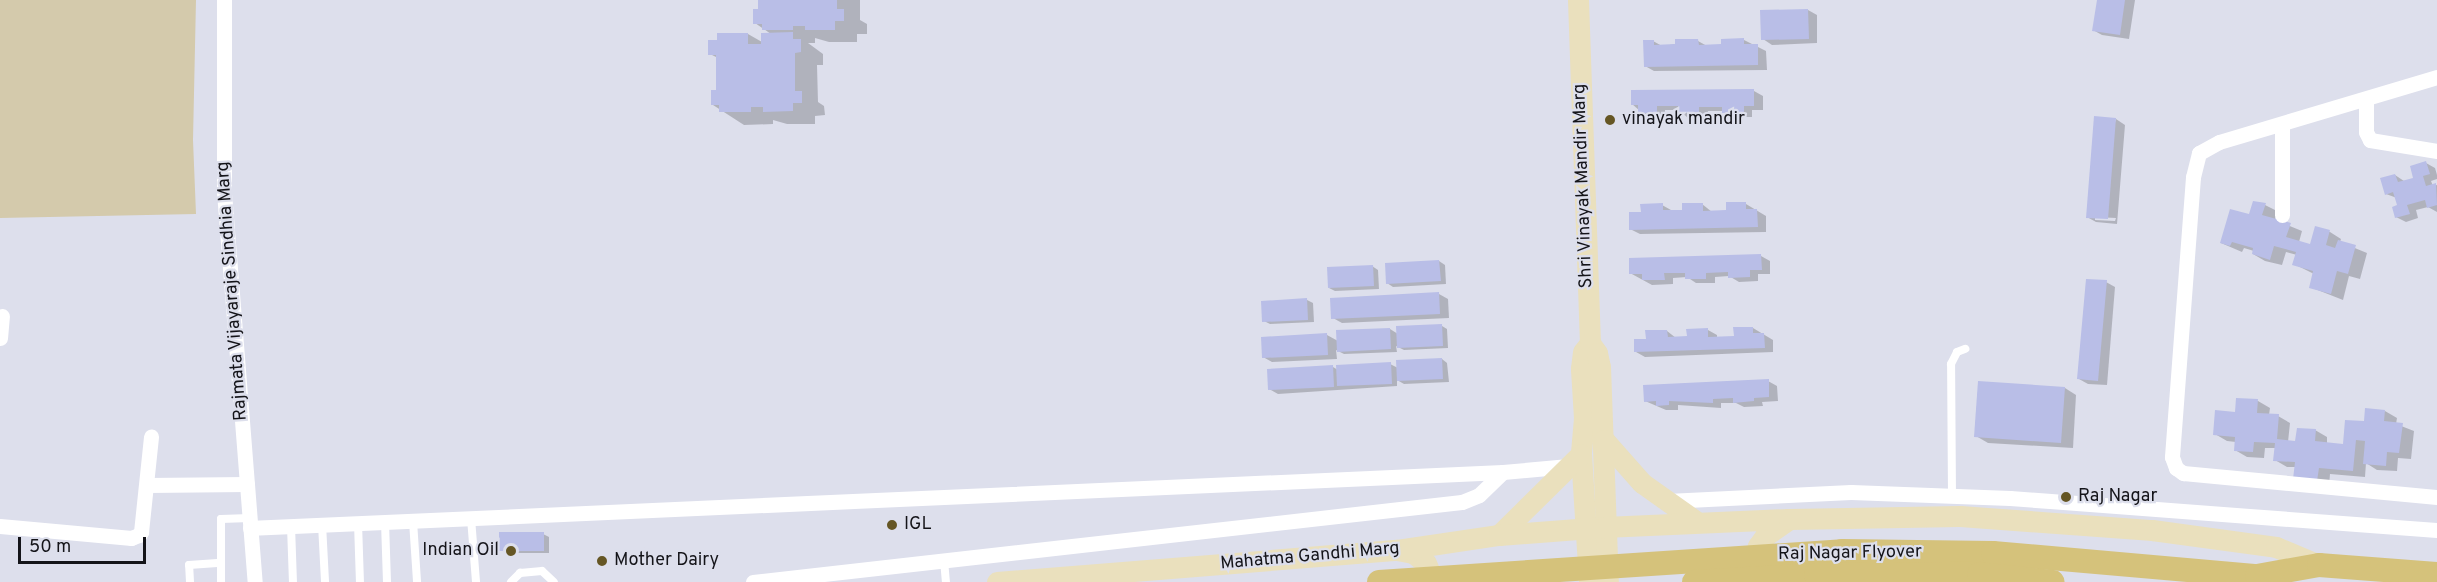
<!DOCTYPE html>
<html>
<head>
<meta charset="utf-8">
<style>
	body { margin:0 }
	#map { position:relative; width:2437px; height:582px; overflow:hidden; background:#dddfec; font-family:Overpass,sans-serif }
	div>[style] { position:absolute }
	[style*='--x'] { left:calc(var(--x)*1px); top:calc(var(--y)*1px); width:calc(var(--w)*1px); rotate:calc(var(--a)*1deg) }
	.green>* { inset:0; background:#d4caac }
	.shadow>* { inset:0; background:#0003 }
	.building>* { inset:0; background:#b9bee7 }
	.lane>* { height:8px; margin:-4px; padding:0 4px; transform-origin:4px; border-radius:4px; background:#fff }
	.street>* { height:15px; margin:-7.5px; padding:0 7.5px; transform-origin:7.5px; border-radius:7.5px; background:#fff }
	.secondary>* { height:21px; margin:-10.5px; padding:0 10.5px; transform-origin:10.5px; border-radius:10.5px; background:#eae0bd }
	.primary>* { height:24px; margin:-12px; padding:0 12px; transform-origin:12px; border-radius:12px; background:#d5c27b }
	.dots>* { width:16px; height:16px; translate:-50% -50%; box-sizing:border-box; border:3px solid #dddfec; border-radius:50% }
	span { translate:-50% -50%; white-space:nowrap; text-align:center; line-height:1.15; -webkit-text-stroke:4.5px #dddfec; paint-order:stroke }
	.poi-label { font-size:18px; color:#141419 }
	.left { translate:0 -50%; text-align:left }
	.right { translate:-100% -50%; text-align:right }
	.street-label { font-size:18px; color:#141419 }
	.scale { position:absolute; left:18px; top:537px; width:128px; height:27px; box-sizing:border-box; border:3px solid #141419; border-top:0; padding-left:8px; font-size:18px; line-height:21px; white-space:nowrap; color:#141419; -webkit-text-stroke:4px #dddfec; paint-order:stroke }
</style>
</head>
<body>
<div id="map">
	<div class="green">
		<i style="clip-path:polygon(0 0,196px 0,193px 140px,196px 214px,0 218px)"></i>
	</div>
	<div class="shadow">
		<i style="clip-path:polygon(760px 0,860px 0,860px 20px,867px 24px,867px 34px,857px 34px,857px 42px,829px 42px,815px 38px,815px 43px,808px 43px,823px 54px,823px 65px,817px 65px,818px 102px,824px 106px,825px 115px,815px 116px,815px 124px,787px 124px,773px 120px,773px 124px,744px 125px,713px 105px,718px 92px,718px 58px,710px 54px,748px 34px,762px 42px,771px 34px,755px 23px,760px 10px)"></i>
		<i style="clip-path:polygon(2098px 0,2135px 0,2129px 39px,2102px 35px,2093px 30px)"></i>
		<i style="clip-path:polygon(1808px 10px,1817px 15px,1817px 43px,1772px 45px,1763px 39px)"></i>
		<i style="clip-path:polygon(1744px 40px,1766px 51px,1767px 70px,1654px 71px,1645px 66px,1653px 41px,1662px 46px,1698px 41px,1707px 46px,1722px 46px)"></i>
		<i style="clip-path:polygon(1754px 91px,1763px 96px,1763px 110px,1752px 110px,1752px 117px,1732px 117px,1723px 111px,1708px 111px,1708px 117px,1688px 118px,1679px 110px,1665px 110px,1665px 118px,1648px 118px,1632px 104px)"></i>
		<i style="clip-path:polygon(evenodd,2116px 119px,2125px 125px,2117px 224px,2096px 222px,2087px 217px,2116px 119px,2095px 217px,2116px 218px,2115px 221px,2095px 220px,2095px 217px)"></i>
		<i style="clip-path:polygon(2426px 163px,2435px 168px,2437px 175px,2437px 179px,2431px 181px,2433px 186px,2437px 185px,2437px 212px,2428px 207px,2416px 210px,2418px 218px,2406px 222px,2396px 217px,2399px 206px,2397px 198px,2386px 194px,2395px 175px,2404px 181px,2415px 179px)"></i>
		<i style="clip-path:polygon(1702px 204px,1712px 212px,1728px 212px,1746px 204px,1766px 216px,1766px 232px,1640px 234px,1630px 229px,1642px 213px,1662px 205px,1671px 210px,1684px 211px)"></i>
		<i style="clip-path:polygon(2265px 205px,2277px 211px,2275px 220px,2302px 231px,2299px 242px,2311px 246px,2316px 228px,2330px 232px,2341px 239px,2340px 242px,2367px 253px,2360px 279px,2349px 276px,2343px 300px,2310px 287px,2314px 274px,2294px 264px,2297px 255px,2286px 252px,2282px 265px,2265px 261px,2253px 254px,2254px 251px,2244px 248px,2242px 252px,2221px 243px)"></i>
		<i style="clip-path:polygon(1761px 256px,1770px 261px,1770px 274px,1758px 274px,1758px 281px,1739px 282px,1729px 276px,1715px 277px,1715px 283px,1696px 283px,1687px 277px,1673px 278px,1673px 284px,1652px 285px,1630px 273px)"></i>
		<i style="clip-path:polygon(1439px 261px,1445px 265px,1446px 284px,1393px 287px,1387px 283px)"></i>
		<i style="clip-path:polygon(1372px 266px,1378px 270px,1379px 289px,1335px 291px,1329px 288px)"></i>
		<i style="clip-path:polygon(2106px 282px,2115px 287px,2107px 385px,2088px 384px,2079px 379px)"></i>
		<i style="clip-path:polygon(1439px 294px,1448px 299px,1449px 318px,1342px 323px,1333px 318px)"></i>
		<i style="clip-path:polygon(1307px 300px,1313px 303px,1314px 322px,1270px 324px,1264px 321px)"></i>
		<i style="clip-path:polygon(1442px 326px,1447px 329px,1448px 348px,1404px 350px,1396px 346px,1397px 352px,1344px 354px,1336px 350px,1337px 359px,1272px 362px,1263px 357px,1327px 335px,1338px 341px,1390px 329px,1398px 334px)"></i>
		<i style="clip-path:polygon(1753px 328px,1773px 340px,1773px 352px,1645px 357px,1636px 352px,1647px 340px,1667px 331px,1676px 338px,1688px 337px,1708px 330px,1717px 335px,1717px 338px,1735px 337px)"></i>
		<i style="clip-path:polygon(1442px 359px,1447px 363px,1449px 382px,1404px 384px,1397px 380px,1397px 386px,1278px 394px,1269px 389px,1333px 367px,1338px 370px,1390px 364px,1398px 368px)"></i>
		<i style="clip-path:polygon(1768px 381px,1777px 386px,1778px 401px,1762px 402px,1763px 406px,1744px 407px,1736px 403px,1721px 403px,1721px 408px,1678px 405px,1678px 410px,1666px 410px,1645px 401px)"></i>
		<i style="clip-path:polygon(2065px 388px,2076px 395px,2073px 448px,1988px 443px,1976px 436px)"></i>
		<i style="clip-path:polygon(2238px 399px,2258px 401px,2270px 408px,2269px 415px,2278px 416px,2290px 423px,2288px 442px,2297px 442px,2315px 430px,2327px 437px,2327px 444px,2344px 445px,2365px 423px,2385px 411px,2397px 418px,2396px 424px,2414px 431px,2411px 459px,2398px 458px,2397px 471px,2377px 470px,2366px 463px,2365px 477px,2330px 474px,2329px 486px,2296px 467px,2287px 467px,2275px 460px,2276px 448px,2265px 448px,2264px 458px,2247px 457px,2235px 450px,2236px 442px,2227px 441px,2215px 434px,2237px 414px)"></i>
		<i style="clip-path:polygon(543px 534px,549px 537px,549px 553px,507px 553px,501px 550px)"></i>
	</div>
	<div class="building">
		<i style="clip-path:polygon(758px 0,837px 0,837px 9px,844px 9px,844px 21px,835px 21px,835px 30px,805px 30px,805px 26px,793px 26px,793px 30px,762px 30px,762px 24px,753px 24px,753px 9px,758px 9px)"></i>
		<i style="clip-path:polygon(2097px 0,2125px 0,2120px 35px,2092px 31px)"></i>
		<i style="clip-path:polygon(1808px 9px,1809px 39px,1761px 40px,1760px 10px)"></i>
		<i style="clip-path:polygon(793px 32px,793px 39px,801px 39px,801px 52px,795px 53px,795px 91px,802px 91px,802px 103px,793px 103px,793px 111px,763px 112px,763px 107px,751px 107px,751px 112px,719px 112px,719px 105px,711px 105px,711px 90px,716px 90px,716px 55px,708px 55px,708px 40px,717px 40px,717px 33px,748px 33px,748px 44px,761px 44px,761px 33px)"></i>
		<i style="clip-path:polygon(1744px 38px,1744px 44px,1758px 44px,1758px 65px,1644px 67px,1643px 40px,1654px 40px,1654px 45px,1675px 44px,1675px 39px,1698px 39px,1699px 45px,1721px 44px,1721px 39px)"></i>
		<i style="clip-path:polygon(1754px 89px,1754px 106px,1744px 106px,1744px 113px,1722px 113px,1722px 107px,1699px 107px,1699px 113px,1678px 113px,1678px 106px,1657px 106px,1657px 113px,1638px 113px,1638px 105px,1631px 105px,1631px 90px)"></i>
		<i style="clip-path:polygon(2094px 116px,2116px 118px,2108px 219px,2086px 218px)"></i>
		<i style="clip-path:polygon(2426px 161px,2430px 174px,2423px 176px,2426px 186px,2436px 183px,2437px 205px,2427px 208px,2425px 200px,2407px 205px,2410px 214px,2395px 218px,2392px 207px,2397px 205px,2393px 192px,2385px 195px,2380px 178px,2395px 174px,2398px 182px,2413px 178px,2410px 166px)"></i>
		<i style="clip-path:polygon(2253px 201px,2266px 203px,2262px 215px,2291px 223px,2286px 237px,2310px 244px,2315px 226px,2330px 230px,2326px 245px,2335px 248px,2338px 240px,2356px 245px,2348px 274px,2337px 271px,2331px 294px,2309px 288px,2313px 271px,2292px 265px,2296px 252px,2274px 246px,2270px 260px,2252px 254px,2253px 248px,2232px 242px,2230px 246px,2220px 243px,2230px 209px,2249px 214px)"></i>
		<i style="clip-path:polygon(1726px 202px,1746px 202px,1746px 209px,1757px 209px,1758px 227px,1629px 230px,1629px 212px,1641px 212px,1640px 204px,1663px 203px,1663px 210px,1682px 210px,1682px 203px,1703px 203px,1703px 211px,1726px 210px)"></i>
		<i style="clip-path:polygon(1761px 254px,1762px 270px,1750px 270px,1750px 277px,1728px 278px,1728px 272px,1706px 273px,1706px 279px,1685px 279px,1685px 273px,1664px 273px,1665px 280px,1642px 280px,1642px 274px,1629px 274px,1629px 258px)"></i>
		<i style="clip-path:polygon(1439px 260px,1441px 281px,1386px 284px,1385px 263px)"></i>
		<i style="clip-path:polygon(1373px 265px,1374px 286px,1328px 288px,1327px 267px)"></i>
		<i style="clip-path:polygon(2086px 279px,2107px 280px,2098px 381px,2077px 379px)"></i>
		<i style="clip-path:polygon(1439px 292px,1440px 314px,1331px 319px,1330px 298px)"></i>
		<i style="clip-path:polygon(1307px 298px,1308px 320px,1262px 322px,1261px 301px)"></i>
		<i style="clip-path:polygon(1442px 324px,1443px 346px,1397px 348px,1396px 326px)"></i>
		<i style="clip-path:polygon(1733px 327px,1753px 327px,1753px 333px,1764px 333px,1765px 348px,1634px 352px,1634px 339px,1646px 339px,1645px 330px,1667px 330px,1668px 337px,1687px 336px,1686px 329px,1708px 328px,1708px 337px,1734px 336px)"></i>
		<i style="clip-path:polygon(1390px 328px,1391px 349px,1337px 352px,1336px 330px)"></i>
		<i style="clip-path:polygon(1327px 333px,1328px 355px,1262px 358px,1261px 337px)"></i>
		<i style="clip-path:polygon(1442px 358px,1443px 379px,1397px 381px,1396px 360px)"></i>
		<i style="clip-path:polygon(1391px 362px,1392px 384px,1337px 386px,1336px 365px)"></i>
		<i style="clip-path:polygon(1333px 365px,1334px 387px,1268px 390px,1267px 369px)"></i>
		<i style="clip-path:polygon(1769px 379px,1769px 397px,1754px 398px,1754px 401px,1733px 403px,1733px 398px,1713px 399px,1713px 403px,1669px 401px,1669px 405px,1656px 406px,1656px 401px,1644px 402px,1643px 385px)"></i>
		<i style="clip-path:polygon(1978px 381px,2065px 387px,2061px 443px,1974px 437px)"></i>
		<i style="clip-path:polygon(2236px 398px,2258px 399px,2257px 413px,2279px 414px,2277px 439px,2295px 441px,2297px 428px,2316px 429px,2315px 441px,2343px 444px,2345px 420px,2364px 421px,2365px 408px,2385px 410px,2384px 421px,2403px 423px,2399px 453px,2387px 452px,2386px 466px,2363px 464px,2365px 441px,2356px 440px,2353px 471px,2319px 468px,2317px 481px,2293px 479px,2295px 462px,2273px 461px,2275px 443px,2254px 442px,2253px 452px,2234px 451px,2235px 437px,2213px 435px,2215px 410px,2235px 412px)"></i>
		<i style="clip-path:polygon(499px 532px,544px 532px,544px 551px,499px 551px)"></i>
	</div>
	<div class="lane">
		<i style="--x:1952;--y:496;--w:132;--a:-90.4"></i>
		<i style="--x:1951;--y:364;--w:13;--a:-63"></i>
		<i style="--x:1957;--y:352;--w:9;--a:-21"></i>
		<i style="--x:471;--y:518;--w:64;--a:85.5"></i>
		<i style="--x:413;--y:521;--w:61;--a:86.2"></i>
		<i style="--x:385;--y:522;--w:60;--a:88.1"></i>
		<i style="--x:358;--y:523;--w:59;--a:88.1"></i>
		<i style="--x:322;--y:524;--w:58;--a:87"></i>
		<i style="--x:291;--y:526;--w:56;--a:88"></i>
		<i style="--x:944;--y:560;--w:22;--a:85"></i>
		<i style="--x:190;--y:582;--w:17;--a:-93"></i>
		<i style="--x:189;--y:565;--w:32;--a:-4"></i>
		<i style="--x:221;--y:582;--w:63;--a:-90"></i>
		<i style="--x:221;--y:519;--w:29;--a:-2"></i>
		<i style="--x:511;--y:582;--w:13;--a:-45"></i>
		<i style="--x:520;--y:573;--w:22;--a:-5"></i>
		<i style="--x:542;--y:571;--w:16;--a:43"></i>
	</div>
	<div class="street">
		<i style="--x:224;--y:0;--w:192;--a:90"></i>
		<i style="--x:224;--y:192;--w:391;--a:85.5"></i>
		<i style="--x:2437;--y:77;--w:227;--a:163.4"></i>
		<i style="--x:2219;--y:142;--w:23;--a:151"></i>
		<i style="--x:2199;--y:153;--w:25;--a:104"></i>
		<i style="--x:2193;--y:177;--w:281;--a:94.3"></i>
		<i style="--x:2172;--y:457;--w:12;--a:70"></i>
		<i style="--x:2176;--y:468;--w:9;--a:36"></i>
		<i style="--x:2183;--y:473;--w:255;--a:5.4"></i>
		<i style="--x:2366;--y:100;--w:32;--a:90"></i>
		<i style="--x:2366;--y:132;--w:9;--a:63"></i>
		<i style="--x:2370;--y:140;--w:68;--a:9.3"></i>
		<i style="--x:2282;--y:124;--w:91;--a:90"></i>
		<i style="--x:0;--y:338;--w:22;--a:-85"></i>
		<i style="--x:147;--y:485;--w:100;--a:-0.6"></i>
		<i style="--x:1667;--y:501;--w:184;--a:-2.8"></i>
		<i style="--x:1851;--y:492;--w:159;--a:2.2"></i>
		<i style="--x:2010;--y:498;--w:428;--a:4.3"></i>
		<i style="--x:0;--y:526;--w:132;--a:5.2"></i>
		<i style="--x:131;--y:538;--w:9;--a:-21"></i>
		<i style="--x:139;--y:535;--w:4;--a:-56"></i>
		<i style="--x:141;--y:532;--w:96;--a:-84"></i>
		<i style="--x:250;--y:528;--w:1254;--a:-2.56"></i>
		<i style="--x:1503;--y:472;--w:66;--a:-5.2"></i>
		<i style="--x:753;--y:582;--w:713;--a:-6.44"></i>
		<i style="--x:1462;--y:502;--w:18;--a:-22"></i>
		<i style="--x:1479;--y:495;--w:33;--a:-44"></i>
	</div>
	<div class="secondary">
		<i style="--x:1578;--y:0;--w:343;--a:88"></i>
		<i style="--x:1590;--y:343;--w:11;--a:128"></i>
		<i style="--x:1583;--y:352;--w:17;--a:97"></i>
		<i style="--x:1581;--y:369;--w:49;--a:86.5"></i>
		<i style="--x:1584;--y:418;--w:36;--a:95"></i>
		<i style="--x:1581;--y:454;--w:128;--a:86.4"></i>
		<i style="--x:1590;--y:343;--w:12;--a:55"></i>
		<i style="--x:1597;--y:353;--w:14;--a:78"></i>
		<i style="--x:1600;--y:367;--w:215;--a:87.9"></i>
		<i style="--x:1604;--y:440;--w:57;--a:48.5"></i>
		<i style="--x:1642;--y:483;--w:67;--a:35.3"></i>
		<i style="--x:1499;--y:535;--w:115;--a:-44.6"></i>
		<i style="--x:1397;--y:550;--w:16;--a:11"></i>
		<i style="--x:1413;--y:553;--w:16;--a:38"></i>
		<i style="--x:1426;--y:563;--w:21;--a:67"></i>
		<i style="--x:1756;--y:573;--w:15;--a:-98"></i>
		<i style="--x:1754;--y:558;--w:13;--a:-72"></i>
		<i style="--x:1758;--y:546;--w:12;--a:-55"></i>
		<i style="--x:1765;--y:536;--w:29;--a:-35"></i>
		<i style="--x:997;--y:582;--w:401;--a:-4.6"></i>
		<i style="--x:1397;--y:550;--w:103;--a:-8.4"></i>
		<i style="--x:1499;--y:535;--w:105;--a:-4.4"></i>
		<i style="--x:1604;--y:527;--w:185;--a:-2.5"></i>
		<i style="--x:1789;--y:519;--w:171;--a:-1"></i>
		<i style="--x:1960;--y:516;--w:193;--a:4.2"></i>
		<i style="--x:2152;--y:530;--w:125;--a:7.8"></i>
		<i style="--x:2276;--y:547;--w:47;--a:22.7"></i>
	</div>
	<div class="primary">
		<i style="--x:1379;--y:582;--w:464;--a:-3.8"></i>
		<i style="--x:1842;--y:551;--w:151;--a:0.8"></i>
		<i style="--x:1993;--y:553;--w:265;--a:5"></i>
		<i style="--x:2257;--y:576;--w:63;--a:-10.1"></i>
		<i style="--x:2319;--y:565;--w:118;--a:4.4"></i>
		<i style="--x:1694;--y:582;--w:122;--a:-3.3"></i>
		<i style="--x:1816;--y:575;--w:163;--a:-0.4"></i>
		<i style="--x:1979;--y:574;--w:74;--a:6.2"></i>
	</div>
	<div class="dots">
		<i style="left:1610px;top:120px;background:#655624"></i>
		<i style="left:2066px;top:497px;background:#655624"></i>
		<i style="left:892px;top:525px;background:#655624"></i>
		<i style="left:511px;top:551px;background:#655624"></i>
		<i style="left:602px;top:561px;background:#655624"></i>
	</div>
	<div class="poi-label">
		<span class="left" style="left:1622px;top:120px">vinayak mandir</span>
		<span class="left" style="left:2078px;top:497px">Raj Nagar</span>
		<span class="left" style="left:904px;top:525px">IGL</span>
		<span class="right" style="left:499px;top:551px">Indian Oil</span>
		<span class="left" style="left:614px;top:561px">Mother Dairy</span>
	</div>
	<div class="street-label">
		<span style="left:1584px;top:186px;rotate:-92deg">Shri Vinayak Mandir Marg</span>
		<span style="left:233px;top:291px;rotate:-94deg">Rajmata Vijayaraje Sindhia Marg</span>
		<span style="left:1850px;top:554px;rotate:-1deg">Raj Nagar Flyover</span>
		<span style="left:1310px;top:557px;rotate:-5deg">Mahatma Gandhi Marg</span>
	</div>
	<div class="scale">50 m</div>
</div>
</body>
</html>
